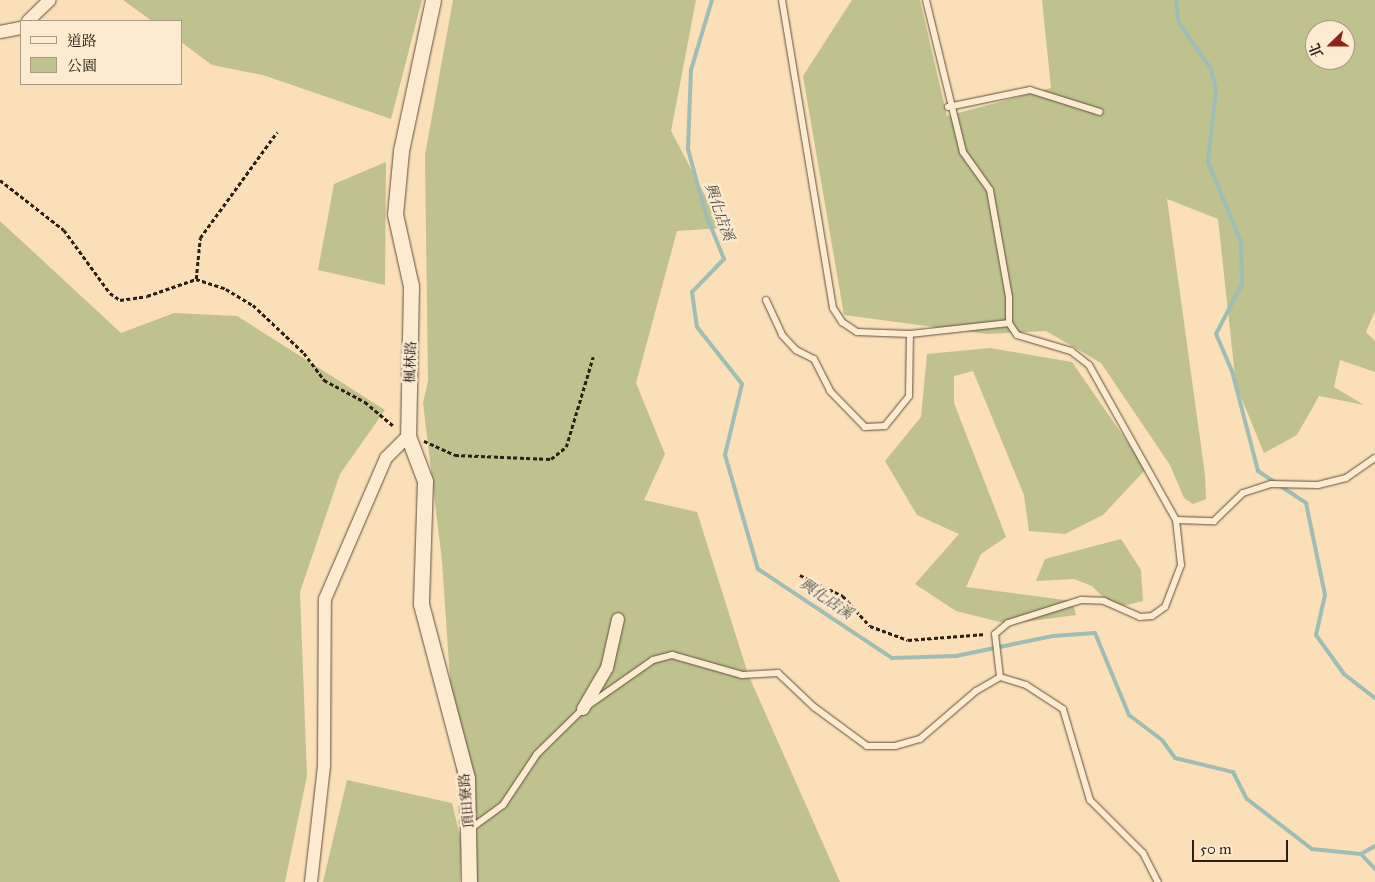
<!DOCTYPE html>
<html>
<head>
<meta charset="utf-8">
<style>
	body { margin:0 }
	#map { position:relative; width:1375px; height:882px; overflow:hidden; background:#fadfb8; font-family:"IM FELL Great Primer","Noto Serif TC",serif }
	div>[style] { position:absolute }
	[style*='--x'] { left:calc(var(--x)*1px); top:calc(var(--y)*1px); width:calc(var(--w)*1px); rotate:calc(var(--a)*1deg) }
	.green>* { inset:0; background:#bfc18e }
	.stream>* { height:4px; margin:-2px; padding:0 2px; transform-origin:2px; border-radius:2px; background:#9fbcb5 }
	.path>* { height:2.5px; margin-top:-1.25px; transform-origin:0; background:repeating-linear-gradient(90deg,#2b2017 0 4px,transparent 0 6.5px) }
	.roads { filter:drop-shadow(0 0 1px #5f503f) drop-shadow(0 0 1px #5f503f) }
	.service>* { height:6px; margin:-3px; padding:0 3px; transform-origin:3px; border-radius:3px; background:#fcead1 }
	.minor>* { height:12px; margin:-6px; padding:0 6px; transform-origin:6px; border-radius:6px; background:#fcead1 }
	.tertiary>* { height:15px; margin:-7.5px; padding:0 7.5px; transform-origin:7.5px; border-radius:7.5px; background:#fcead1 }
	span { translate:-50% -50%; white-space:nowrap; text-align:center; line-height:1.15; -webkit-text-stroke:4.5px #fcead1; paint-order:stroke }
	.street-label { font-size:14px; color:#2b2017 }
	.water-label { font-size:15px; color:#4e4f46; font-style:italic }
	.legend { position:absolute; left:20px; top:20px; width:162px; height:65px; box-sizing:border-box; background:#fcead1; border:1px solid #a89987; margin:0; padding:6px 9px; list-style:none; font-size:15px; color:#2b2017 }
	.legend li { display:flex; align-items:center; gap:10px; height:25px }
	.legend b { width:25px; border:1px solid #a89987 }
	.north { position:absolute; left:1305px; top:20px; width:50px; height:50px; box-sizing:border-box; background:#fcead1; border:1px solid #a89987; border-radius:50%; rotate:248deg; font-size:14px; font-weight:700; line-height:20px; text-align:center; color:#2b2017 }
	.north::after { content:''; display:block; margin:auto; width:18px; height:22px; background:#8f2418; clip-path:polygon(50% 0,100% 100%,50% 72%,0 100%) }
	.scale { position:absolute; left:1192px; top:840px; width:96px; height:22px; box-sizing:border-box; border:2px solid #2b2017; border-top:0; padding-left:6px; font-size:15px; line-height:18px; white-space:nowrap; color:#2b2017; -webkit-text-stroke:4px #fcead1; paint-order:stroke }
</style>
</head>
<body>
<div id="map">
	<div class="green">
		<i style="clip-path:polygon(123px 0,422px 0,391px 119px,263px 75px,212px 65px,181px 42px,181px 21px,152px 21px)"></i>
		<i style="clip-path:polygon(453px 0,696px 0,671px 131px,722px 228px,677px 231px,636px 383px,665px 454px,644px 500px,697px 512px,748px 674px,840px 882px,463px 882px,461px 852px,460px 882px,323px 882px,347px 780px,452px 803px,461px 840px,442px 561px,423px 403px,428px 381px,425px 155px)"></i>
		<i style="clip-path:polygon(evenodd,852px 0,920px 0,947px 116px,1051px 88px,1042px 0,1375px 0,1375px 311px,1366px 332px,1375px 341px,1375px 372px,1340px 360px,1334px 387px,1364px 405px,1319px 396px,1297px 435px,1264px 453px,1236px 385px,1218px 219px,1167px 199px,1205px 475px,1206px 499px,1193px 504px,1184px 498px,1170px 465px,1101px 363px,1046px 331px,987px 334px,844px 315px,803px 76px,852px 0,1315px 30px,1345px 30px,1345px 60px,1315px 60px,1315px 30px)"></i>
		<i style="clip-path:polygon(386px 162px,385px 285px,318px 270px,334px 184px)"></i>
		<i style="clip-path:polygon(0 221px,121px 333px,174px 313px,237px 316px,385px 410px,340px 474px,300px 592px,307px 776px,285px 882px,0 882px)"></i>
		<i style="clip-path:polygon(990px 348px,1072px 362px,1146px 469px,1103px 515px,1065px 534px,1029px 531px,1024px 495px,973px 371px,954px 376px,954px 403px,1006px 537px,981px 554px,966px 587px,1072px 601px,1076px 615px,1008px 624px,956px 611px,915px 584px,959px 534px,917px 515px,885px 461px,921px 417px,927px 354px)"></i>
		<i style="clip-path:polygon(1121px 539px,1141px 570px,1143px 601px,1114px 608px,1092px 586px,1074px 579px,1036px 581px,1045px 559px)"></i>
	</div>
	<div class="stream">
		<i style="--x:712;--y:0;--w:73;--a:106.7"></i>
		<i style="--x:691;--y:70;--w:79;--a:92.2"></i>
		<i style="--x:688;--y:149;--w:65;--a:74.9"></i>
		<i style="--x:705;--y:212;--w:51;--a:68"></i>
		<i style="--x:724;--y:259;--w:46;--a:134.1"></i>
		<i style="--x:692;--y:292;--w:35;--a:82"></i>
		<i style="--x:697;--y:327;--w:73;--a:51.7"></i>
		<i style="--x:742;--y:384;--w:73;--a:103.5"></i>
		<i style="--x:725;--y:455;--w:119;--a:73.9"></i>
		<i style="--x:758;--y:569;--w:161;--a:33.6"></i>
		<i style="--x:892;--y:658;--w:64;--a:-1.8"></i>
		<i style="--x:956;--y:656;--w:99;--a:-11.7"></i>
		<i style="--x:1053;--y:636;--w:42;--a:-4.1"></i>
		<i style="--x:1095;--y:633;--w:89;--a:67.5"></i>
		<i style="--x:1129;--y:715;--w:41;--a:37.1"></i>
		<i style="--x:1162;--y:740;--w:22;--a:54"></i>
		<i style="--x:1175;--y:758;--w:60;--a:13.6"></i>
		<i style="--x:1233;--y:772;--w:30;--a:63"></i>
		<i style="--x:1247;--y:799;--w:82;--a:37.6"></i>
		<i style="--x:1312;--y:849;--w:49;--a:5.8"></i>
		<i style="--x:1361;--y:854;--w:21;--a:47"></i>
		<i style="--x:1176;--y:0;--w:23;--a:83"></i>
		<i style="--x:1179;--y:23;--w:56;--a:55.2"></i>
		<i style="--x:1211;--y:69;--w:21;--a:76"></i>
		<i style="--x:1216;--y:89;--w:73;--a:96.3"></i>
		<i style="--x:1208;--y:162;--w:87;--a:67.6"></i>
		<i style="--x:1241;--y:242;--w:42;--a:88.6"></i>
		<i style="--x:1242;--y:284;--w:56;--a:117.5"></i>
		<i style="--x:1216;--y:334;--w:40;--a:66.6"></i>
		<i style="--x:1232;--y:371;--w:103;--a:75.4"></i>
		<i style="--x:1258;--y:471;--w:58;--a:33.7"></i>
		<i style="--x:1306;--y:503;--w:94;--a:78.3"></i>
		<i style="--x:1325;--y:595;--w:41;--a:102.7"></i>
		<i style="--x:1316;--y:635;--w:48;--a:54.3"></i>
		<i style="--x:1344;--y:674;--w:39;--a:38"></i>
		<i style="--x:1361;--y:854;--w:16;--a:-30"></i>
	</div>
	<div class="path">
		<i style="--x:0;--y:180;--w:81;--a:38"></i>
		<i style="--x:64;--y:230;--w:78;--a:53.9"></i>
		<i style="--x:110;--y:293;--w:12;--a:35"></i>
		<i style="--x:120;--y:300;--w:27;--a:-8"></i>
		<i style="--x:147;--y:296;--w:52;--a:-19.1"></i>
		<i style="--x:196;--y:279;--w:32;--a:18"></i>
		<i style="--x:226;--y:289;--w:31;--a:31"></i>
		<i style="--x:253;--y:305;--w:70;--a:43.3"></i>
		<i style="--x:304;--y:353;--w:34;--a:53"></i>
		<i style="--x:324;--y:380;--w:47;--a:28.2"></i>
		<i style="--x:365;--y:402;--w:39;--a:40"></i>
		<i style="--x:196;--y:279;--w:41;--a:-84.4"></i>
		<i style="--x:200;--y:238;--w:131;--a:-54"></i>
		<i style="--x:424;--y:441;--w:34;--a:24"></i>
		<i style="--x:455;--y:455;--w:96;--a:2.4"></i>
		<i style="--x:551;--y:459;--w:19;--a:-39"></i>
		<i style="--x:566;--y:447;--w:94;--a:-73.3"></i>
		<i style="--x:800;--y:575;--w:48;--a:26"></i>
		<i style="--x:843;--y:596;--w:40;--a:48"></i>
		<i style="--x:870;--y:626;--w:40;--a:20.2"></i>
		<i style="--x:908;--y:640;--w:78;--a:-4.4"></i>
	</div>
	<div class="roads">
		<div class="service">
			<i style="--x:782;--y:0;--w:312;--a:80.6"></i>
			<i style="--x:833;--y:308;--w:17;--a:57"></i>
			<i style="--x:842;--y:322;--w:18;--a:34"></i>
			<i style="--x:857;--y:332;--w:53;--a:2.2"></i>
			<i style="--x:910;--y:334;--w:100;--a:-6.3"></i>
			<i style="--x:1009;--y:323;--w:26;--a:-90"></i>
			<i style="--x:1009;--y:297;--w:109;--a:-100.1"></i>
			<i style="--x:990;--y:190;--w:47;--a:-125.4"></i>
			<i style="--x:963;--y:152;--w:156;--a:-103.7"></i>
			<i style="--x:948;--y:107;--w:84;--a:-11.7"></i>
			<i style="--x:1030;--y:90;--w:73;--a:17.4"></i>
			<i style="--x:766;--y:300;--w:38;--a:65"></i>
			<i style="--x:782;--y:335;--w:21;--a:47"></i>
			<i style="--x:796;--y:350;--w:20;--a:27"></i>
			<i style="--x:814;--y:359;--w:36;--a:63"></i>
			<i style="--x:830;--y:391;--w:50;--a:45.8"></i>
			<i style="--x:865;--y:427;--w:20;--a:-3"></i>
			<i style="--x:885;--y:426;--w:38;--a:-51"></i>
			<i style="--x:909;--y:396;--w:62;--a:-89.1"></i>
			<i style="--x:1176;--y:520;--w:38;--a:2"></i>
			<i style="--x:1214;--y:521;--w:40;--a:-44"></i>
			<i style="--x:1243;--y:493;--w:29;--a:-18"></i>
			<i style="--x:1271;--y:484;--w:47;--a:1.2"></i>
			<i style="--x:1318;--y:485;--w:29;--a:-14"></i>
			<i style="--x:1346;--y:478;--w:35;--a:-35"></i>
			<i style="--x:1000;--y:677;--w:43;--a:-96.6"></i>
			<i style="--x:995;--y:634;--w:17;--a:-40"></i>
			<i style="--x:1008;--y:623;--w:77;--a:-17.5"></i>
			<i style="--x:1081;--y:600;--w:23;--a:2"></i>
			<i style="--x:1104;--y:601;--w:39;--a:24"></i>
			<i style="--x:1140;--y:617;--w:12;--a:-5"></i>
			<i style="--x:1152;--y:616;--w:16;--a:-35"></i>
			<i style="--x:1165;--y:607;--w:45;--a:-69.1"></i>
			<i style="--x:1181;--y:565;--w:45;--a:-96.3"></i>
			<i style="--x:1176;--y:520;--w:178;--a:-119.3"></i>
			<i style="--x:1089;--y:365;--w:23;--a:-142"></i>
			<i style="--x:1071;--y:351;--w:56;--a:-163.5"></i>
			<i style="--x:1017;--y:335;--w:14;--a:-124"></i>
			<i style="--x:470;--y:829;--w:41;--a:-36"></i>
			<i style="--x:503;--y:805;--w:61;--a:-56.3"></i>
			<i style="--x:537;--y:754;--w:64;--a:-44.4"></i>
			<i style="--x:583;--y:709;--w:85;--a:-35"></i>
			<i style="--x:653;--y:660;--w:20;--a:-15"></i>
			<i style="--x:672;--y:655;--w:73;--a:15.9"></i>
			<i style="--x:742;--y:675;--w:36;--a:-3"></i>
			<i style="--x:778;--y:673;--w:50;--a:43.4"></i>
			<i style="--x:814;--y:707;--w:66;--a:36.3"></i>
			<i style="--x:867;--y:746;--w:28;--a:0"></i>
			<i style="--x:895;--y:746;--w:26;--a:-16"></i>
			<i style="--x:920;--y:739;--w:74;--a:-40.6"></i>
			<i style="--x:976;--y:691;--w:28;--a:-30"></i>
			<i style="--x:1000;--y:677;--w:27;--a:17"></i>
			<i style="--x:1026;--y:685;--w:44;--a:33"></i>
			<i style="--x:1063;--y:709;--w:95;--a:73.5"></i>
			<i style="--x:1090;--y:800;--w:75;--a:45"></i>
			<i style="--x:1143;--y:853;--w:33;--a:63"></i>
		</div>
		<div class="minor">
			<i style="--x:28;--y:21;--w:30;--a:-44"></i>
			<i style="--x:0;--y:32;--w:21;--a:-11"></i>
			<i style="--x:583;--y:709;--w:48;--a:-59.7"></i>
			<i style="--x:607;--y:668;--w:50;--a:-77.3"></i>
			<i style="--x:311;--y:882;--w:117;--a:-83.6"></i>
			<i style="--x:324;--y:766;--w:167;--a:-89.7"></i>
			<i style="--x:325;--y:599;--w:154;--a:-66.6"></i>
			<i style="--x:386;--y:458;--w:31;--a:-45"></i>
		</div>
		<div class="tertiary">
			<i style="--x:433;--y:0;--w:154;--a:102"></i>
			<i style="--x:401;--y:151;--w:63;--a:95.4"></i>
			<i style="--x:395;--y:214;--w:74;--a:77.5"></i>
			<i style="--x:411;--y:286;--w:150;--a:91.1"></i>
			<i style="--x:408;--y:436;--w:48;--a:69.3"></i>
			<i style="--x:425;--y:481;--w:123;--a:91.9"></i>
			<i style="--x:421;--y:604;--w:180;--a:75.2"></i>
			<i style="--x:467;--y:778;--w:104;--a:88.9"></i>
		</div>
	</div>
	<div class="street-label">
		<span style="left:411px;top:362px;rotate:-88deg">楓林路</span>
		<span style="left:467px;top:801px;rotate:-95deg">頂田寮路</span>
	</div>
	<div class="water-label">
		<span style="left:719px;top:212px;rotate:71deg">興化店溪</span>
		<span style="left:826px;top:599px;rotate:34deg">興化店溪</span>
	</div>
	<ul class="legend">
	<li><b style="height:6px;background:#fcead1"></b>道路</li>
	<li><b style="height:14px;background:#bfc18e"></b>公園</li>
	</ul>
	<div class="north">北</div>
	<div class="scale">50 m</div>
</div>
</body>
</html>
